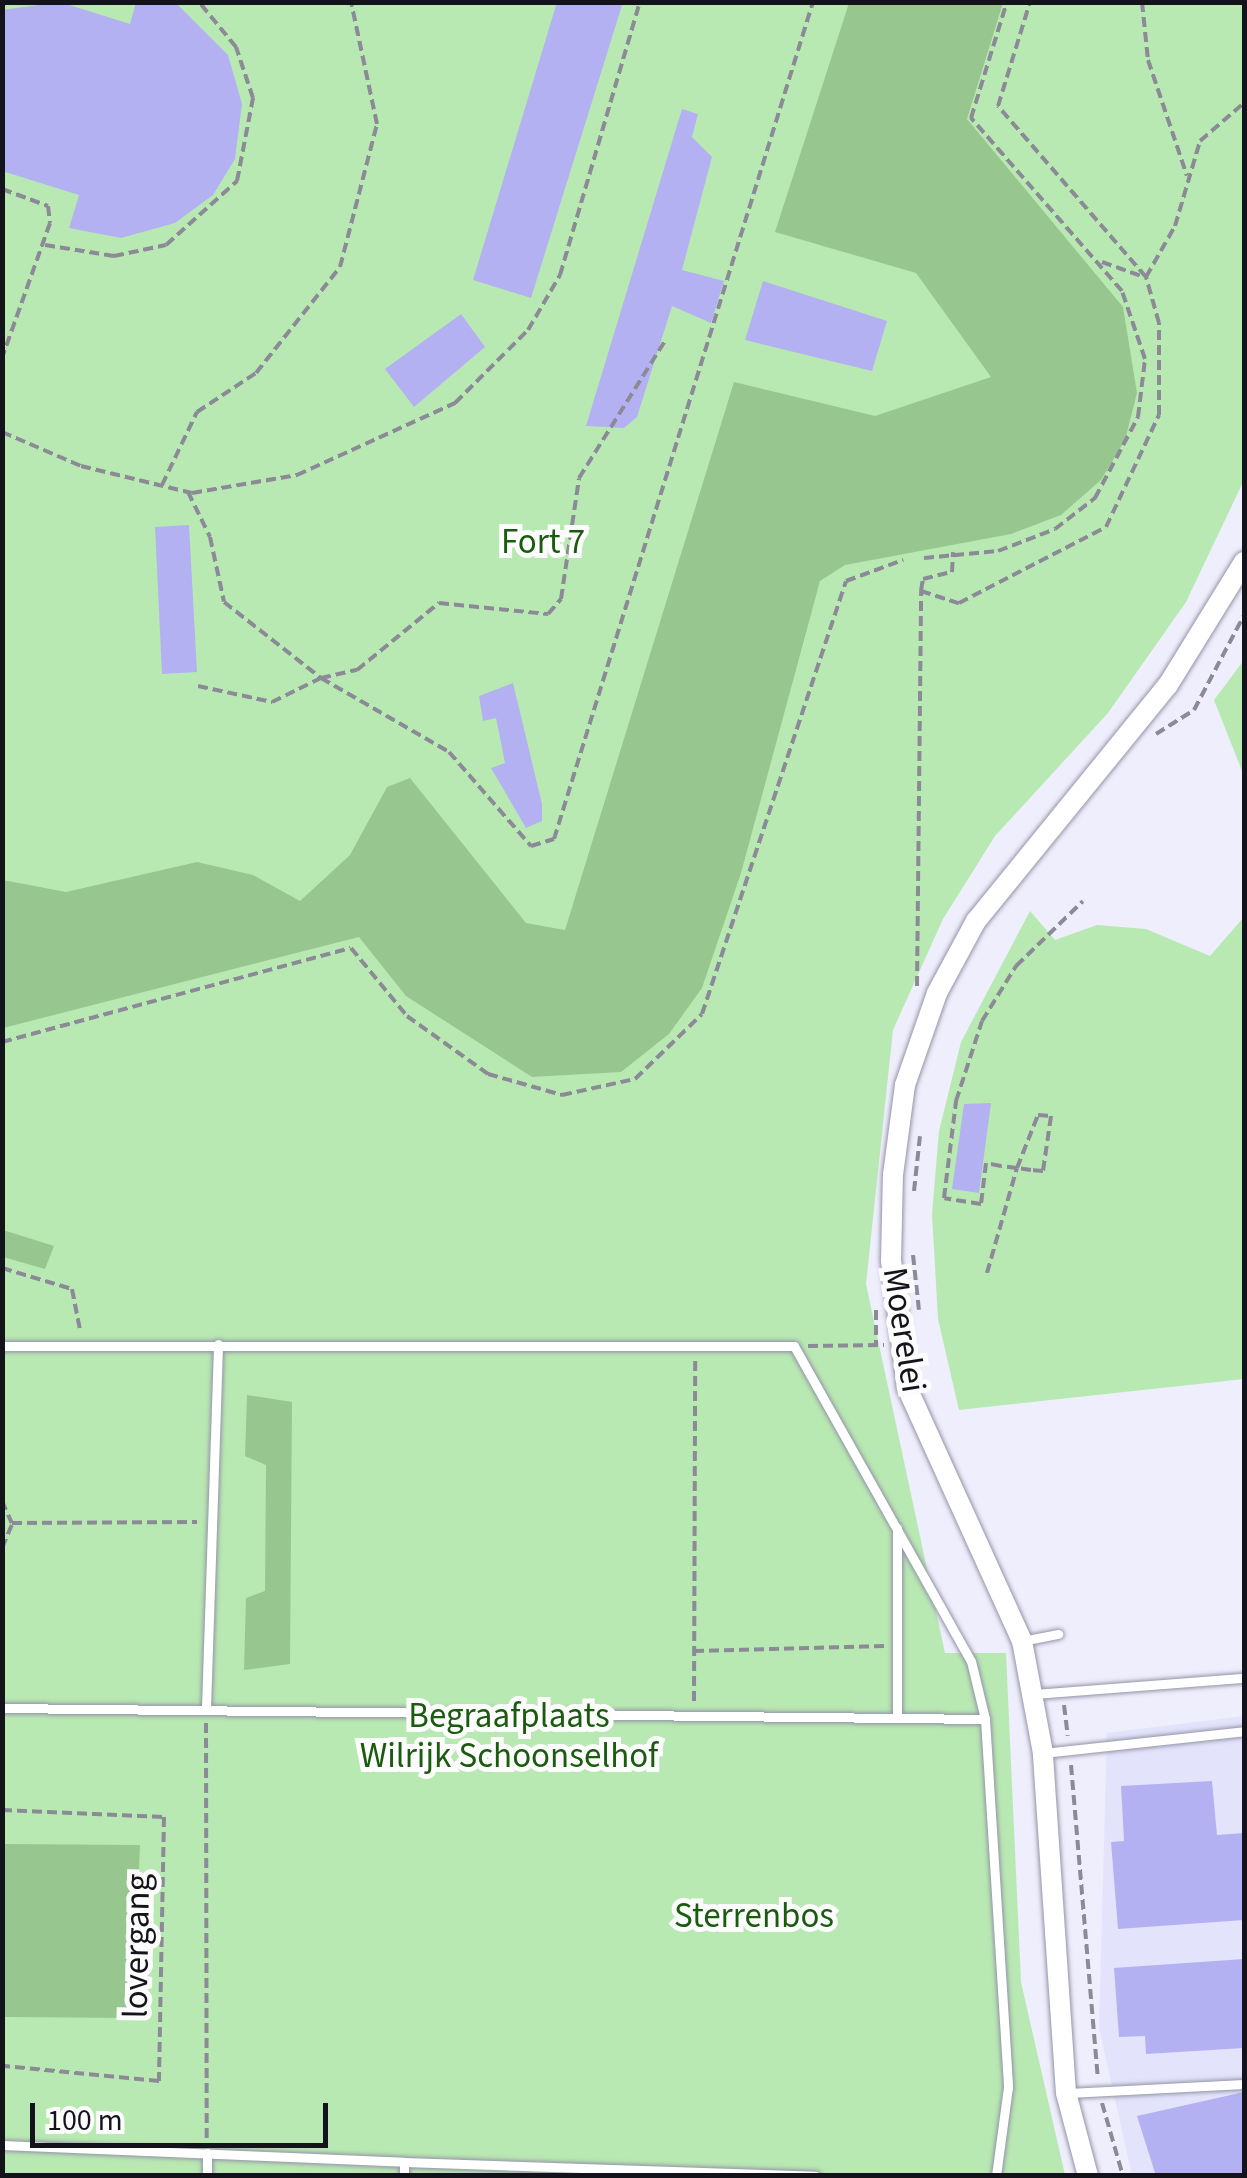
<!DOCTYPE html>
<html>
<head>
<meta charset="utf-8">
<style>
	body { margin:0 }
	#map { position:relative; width:1247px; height:2178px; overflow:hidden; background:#eeeefc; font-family:"Source Sans 3",sans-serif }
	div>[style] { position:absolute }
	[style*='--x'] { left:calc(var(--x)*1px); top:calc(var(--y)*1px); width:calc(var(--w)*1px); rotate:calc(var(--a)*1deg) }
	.built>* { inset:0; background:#e3e3fb }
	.green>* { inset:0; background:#b9e9b2 }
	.water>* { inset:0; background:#97c78f }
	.building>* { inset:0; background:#b4b1f3 }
	.path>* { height:4px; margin-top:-2px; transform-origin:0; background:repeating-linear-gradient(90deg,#8b8a96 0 10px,transparent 0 15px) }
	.roads { filter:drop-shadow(0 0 2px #9494a9) drop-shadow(0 0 2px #9494a9) }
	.service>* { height:9px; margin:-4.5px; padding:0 4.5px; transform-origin:4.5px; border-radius:4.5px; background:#fff }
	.tertiary>* { height:20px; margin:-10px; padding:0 10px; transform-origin:10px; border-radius:10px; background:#fff }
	span { translate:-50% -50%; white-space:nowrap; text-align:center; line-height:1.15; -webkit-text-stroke:10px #fcfcfc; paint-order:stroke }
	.park-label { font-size:35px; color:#1a5b10 }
	.street-label { font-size:35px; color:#14131b }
	.frame { position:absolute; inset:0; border:5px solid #14131b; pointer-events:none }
	.scale { position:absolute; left:30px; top:2103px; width:298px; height:45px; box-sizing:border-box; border:5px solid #14131b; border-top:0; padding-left:12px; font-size:30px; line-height:35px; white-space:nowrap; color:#14131b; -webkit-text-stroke:8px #fcfcfc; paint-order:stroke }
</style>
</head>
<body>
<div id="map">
	<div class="built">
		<i style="clip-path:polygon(1244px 1716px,1244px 2175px,1132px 2175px,1099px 2028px,1107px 1733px)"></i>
	</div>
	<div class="green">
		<i style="clip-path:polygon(2px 3px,1244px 3px,1244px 480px,1186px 602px,1108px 713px,995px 836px,943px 919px,893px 1030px,866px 1284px,945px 1653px,1006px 1653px,1021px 1982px,1065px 2175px,3px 2175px)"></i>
		<i style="clip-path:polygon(1244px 660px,1244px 776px,1214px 700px)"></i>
		<i style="clip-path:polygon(1030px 911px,1055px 940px,1097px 925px,1146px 929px,1210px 956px,1244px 917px,1244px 1379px,959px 1410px,938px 1319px,932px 1214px,939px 1131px,961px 1042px)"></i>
	</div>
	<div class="water">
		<i style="clip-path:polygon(849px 3px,1003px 3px,967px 119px,1123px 307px,1137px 393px,1125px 440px,1101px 480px,1061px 515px,1011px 534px,845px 565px,820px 581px,741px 873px,702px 988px,669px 1034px,621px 1072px,532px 1077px,406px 996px,359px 937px,3px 1028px,3px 880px,66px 892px,197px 862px,253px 875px,300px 901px,350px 855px,387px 787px,410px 778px,526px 923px,565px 930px,734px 382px,875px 416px,991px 377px,916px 273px,775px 232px)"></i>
		<i style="clip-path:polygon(3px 1230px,54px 1246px,45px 1269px,3px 1257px)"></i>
		<i style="clip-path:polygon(247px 1395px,292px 1402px,290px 1664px,244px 1670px,246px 1598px,265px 1591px,266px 1465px,245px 1456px)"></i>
		<i style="clip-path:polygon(3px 1844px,140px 1845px,133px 2018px,3px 2017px)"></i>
	</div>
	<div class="building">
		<i style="clip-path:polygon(60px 2px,130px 24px,136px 2px,175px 2px,228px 55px,242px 104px,235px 159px,213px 195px,175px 223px,121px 238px,69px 228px,79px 195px,2px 171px,2px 10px)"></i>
		<i style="clip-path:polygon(557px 2px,623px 2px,531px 298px,473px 280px)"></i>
		<i style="clip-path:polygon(682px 109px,698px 114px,692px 137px,712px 157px,682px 270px,724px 281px,711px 323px,672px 306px,637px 417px,624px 428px,586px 426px)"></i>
		<i style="clip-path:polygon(763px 281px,887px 321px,872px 371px,745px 340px)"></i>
		<i style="clip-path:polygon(461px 314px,485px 347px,414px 407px,385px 369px)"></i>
		<i style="clip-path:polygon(189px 525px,197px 672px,162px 674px,155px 527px)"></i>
		<i style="clip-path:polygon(513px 683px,542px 804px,542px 821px,526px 828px,491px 768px,505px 763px,496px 718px,483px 721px,479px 696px)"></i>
		<i style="clip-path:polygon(991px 1103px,979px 1193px,952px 1189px,964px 1104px)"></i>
		<i style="clip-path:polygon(1212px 1781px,1217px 1835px,1244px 1833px,1244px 1920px,1118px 1929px,1111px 1842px,1124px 1841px,1121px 1786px)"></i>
		<i style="clip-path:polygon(1244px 1959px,1244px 2048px,1146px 2054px,1145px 2036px,1119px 2037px,1114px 1968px)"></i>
		<i style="clip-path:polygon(1244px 2092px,1244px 2176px,1156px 2176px,1137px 2116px)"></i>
	</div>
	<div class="path">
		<i style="--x:111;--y:2;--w:2;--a:0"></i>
		<i style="--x:1142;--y:2;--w:58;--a:84.1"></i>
		<i style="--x:1148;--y:60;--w:122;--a:71.4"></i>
		<i style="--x:2;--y:189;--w:49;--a:20.3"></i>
		<i style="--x:48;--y:206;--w:17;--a:83"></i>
		<i style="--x:50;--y:223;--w:143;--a:109.6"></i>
		<i style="--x:45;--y:245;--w:70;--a:9.1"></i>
		<i style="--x:114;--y:256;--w:53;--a:-11.9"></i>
		<i style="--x:166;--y:245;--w:96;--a:-42"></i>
		<i style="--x:237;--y:181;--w:85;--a:-79.1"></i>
		<i style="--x:253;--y:98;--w:54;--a:-108.4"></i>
		<i style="--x:236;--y:47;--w:58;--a:-129.4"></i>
		<i style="--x:1102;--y:262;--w:45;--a:19.7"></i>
		<i style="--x:1146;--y:277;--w:59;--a:-60.4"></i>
		<i style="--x:1175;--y:226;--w:89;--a:-73.6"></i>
		<i style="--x:1200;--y:141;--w:58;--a:-40.8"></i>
		<i style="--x:2;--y:432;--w:86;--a:23.3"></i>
		<i style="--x:81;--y:466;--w:114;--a:13.7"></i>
		<i style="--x:192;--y:493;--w:107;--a:-9.7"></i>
		<i style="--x:297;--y:475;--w:174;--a:-24.5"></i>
		<i style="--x:455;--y:403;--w:103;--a:-45"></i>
		<i style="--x:528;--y:330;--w:64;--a:-59.8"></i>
		<i style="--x:560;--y:275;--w:284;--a:-73.7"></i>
		<i style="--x:162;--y:485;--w:81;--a:-64.4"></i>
		<i style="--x:197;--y:412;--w:71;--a:-33.5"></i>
		<i style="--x:256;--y:373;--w:135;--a:-51.6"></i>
		<i style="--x:340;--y:267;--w:148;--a:-75.5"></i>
		<i style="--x:377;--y:124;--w:125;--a:-102"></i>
		<i style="--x:188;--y:492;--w:50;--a:63.9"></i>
		<i style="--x:210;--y:537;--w:66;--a:77.8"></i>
		<i style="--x:224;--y:602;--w:123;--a:38.1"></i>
		<i style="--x:321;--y:678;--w:37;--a:-13"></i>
		<i style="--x:357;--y:670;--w:106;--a:-39.3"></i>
		<i style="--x:439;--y:603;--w:110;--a:5.8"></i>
		<i style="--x:548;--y:614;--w:20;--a:-49"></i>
		<i style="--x:561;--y:599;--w:122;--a:-81.5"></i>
		<i style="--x:579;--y:478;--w:162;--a:-57.9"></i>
		<i style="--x:924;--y:558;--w:74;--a:-5.4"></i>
		<i style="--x:998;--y:551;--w:61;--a:-21.1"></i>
		<i style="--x:1055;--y:529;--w:51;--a:-37.8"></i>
		<i style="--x:1095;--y:498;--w:92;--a:-62"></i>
		<i style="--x:1138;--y:417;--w:58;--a:-83.1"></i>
		<i style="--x:1145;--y:359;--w:72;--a:-108.7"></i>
		<i style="--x:1122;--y:291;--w:230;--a:-131.1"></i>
		<i style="--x:971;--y:118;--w:121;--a:-72.8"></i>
		<i style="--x:921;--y:591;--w:40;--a:18"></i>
		<i style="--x:959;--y:603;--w:165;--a:-27.3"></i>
		<i style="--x:1106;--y:527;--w:124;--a:-64.7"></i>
		<i style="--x:1159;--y:415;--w:92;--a:-90"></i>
		<i style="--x:1159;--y:323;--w:48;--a:-105.8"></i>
		<i style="--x:1146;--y:277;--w:226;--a:-130.9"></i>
		<i style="--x:998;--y:106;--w:109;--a:-72.9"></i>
		<i style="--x:198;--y:686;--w:76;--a:12.2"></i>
		<i style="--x:272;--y:702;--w:55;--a:-26.1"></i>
		<i style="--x:321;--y:678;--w:148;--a:30"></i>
		<i style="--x:449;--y:752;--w:125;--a:48.9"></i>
		<i style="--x:531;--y:846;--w:24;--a:-17"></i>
		<i style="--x:554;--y:839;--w:876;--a:-72.81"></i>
		<i style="--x:1156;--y:734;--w:45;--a:-32.3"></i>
		<i style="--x:1194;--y:710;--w:107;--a:-62.2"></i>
		<i style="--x:917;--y:986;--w:395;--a:-89.4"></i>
		<i style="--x:921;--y:591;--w:12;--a:-81"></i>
		<i style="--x:923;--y:579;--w:30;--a:-14"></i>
		<i style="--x:952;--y:572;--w:20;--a:-87"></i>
		<i style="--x:2;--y:1042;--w:361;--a:-15.1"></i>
		<i style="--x:351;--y:948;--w:88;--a:50.5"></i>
		<i style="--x:407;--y:1016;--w:100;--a:35.6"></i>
		<i style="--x:488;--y:1074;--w:77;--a:15.8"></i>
		<i style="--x:562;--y:1095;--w:75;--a:-12.4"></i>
		<i style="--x:635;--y:1079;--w:93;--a:-44.1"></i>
		<i style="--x:702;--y:1014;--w:456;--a:-71.6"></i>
		<i style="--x:846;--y:581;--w:61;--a:-20.2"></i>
		<i style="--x:914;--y:1191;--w:55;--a:-83.8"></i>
		<i style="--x:913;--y:1255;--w:55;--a:83.8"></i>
		<i style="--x:2;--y:1268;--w:73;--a:16.7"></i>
		<i style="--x:72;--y:1289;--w:42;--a:79"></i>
		<i style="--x:987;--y:1273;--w:109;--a:-74.1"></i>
		<i style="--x:1017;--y:1168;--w:57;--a:-68.4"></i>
		<i style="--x:1038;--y:1115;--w:13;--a:4"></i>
		<i style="--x:1051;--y:1116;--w:56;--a:98.3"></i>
		<i style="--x:1043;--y:1171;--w:12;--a:-175"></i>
		<i style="--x:1031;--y:1170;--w:14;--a:-172"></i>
		<i style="--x:1017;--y:1168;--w:16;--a:-173"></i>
		<i style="--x:1001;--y:1166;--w:15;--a:-169"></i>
		<i style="--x:986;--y:1163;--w:41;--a:97"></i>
		<i style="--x:981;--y:1204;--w:37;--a:-171"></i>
		<i style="--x:944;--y:1198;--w:98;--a:-82.9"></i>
		<i style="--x:956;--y:1101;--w:84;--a:-72"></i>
		<i style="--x:982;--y:1021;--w:65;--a:-58.3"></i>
		<i style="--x:1016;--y:966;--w:93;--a:-44.1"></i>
		<i style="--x:876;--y:1310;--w:35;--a:90"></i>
		<i style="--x:808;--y:1346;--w:76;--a:-0.8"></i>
		<i style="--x:2;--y:1501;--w:24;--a:66"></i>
		<i style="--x:12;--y:1523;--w:185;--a:-0.3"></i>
		<i style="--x:2;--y:1548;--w:25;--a:-67"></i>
		<i style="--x:694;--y:1651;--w:190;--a:-1.5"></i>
		<i style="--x:694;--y:1701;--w:340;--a:-89.8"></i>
		<i style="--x:1064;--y:1705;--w:31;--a:83"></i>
		<i style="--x:206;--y:1723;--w:415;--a:89.9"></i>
		<i style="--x:1071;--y:1765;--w:315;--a:85.1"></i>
		<i style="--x:2;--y:1810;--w:162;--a:2.5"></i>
		<i style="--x:164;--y:1817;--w:264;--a:91.1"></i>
		<i style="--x:159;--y:2081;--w:158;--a:-174.5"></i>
		<i style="--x:1102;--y:2103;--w:76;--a:74"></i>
	</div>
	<div class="roads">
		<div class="service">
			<i style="--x:2;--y:1346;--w:792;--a:0"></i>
			<i style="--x:794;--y:1346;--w:361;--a:60.7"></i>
			<i style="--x:971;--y:1661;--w:60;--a:76.4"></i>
			<i style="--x:985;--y:1719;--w:369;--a:86.4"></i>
			<i style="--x:1008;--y:2087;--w:90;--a:97.7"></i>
			<i style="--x:897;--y:1528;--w:188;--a:90"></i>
			<i style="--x:1022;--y:1641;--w:37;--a:-11"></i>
			<i style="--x:1034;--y:1694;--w:211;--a:-4.4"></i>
			<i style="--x:2;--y:1708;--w:983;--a:0.64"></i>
			<i style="--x:206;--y:1708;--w:364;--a:-88.1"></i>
			<i style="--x:1043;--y:1753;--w:202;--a:-6.2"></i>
			<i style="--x:1068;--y:2093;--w:176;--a:-2.9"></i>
			<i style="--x:2;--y:2145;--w:402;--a:2.4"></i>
			<i style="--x:404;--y:2162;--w:14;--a:90"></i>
			<i style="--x:207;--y:2153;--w:23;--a:90"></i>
			<i style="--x:404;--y:2162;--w:412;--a:1.9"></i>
		</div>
		<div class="tertiary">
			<i style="--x:1088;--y:2176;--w:86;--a:-104.8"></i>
			<i style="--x:1066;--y:2093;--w:341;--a:-93.9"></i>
			<i style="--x:1043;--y:1753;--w:114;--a:-100.6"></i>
			<i style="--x:1022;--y:1641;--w:279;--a:-114.4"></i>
			<i style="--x:907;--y:1387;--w:127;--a:-97.2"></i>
			<i style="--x:891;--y:1261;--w:86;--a:-88.7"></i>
			<i style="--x:893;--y:1175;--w:91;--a:-82.4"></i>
			<i style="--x:905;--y:1085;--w:97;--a:-70.8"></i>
			<i style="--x:937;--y:993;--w:82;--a:-61.6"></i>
			<i style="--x:976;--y:921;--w:304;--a:-50.9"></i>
			<i style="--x:1168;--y:685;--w:145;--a:-58.3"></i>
		</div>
	</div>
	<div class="park-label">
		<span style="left:543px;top:542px">Fort 7</span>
		<span style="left:509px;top:1736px">Begraafplaats<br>Wilrijk Schoonselhof</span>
		<span style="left:754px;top:1916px">Sterrenbos</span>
	</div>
	<div class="street-label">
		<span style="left:904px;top:1330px;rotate:81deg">Moerelei</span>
		<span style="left:137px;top:1946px;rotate:-89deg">lovergang</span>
	</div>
	<div class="frame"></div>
	<div class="scale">100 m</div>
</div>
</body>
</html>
